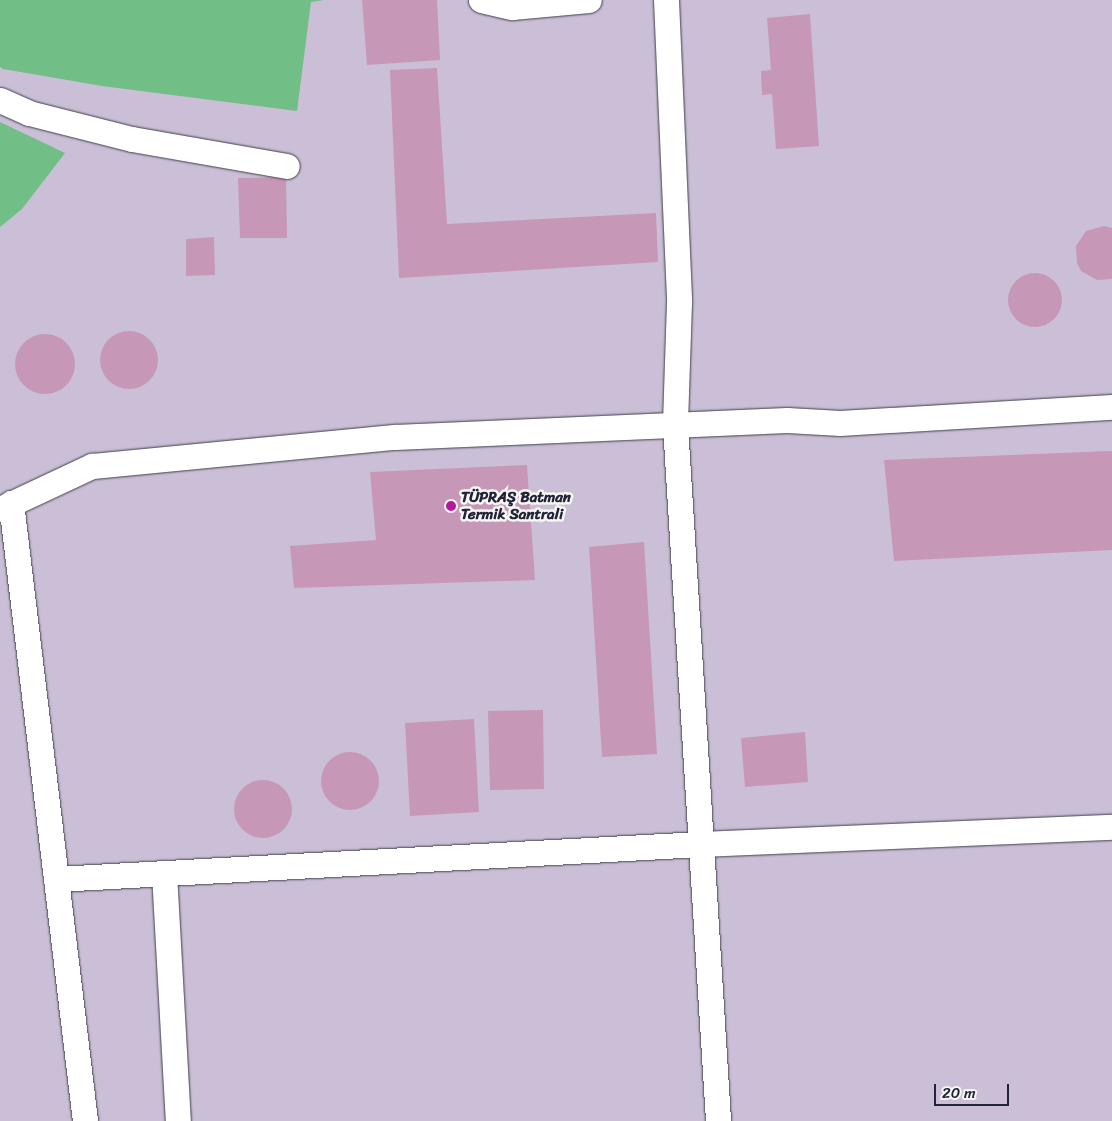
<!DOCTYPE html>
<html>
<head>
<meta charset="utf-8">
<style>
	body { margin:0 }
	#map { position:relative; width:1112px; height:1121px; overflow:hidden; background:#f3dcc0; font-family:Sriracha,sans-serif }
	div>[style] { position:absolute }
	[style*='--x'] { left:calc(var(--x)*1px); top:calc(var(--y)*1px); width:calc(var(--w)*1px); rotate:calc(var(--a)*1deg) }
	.industrial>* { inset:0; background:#cabfd6 }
	.forest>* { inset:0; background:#71be87 }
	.building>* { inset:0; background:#c797b8 }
	.round { border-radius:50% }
	.roads { filter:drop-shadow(0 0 1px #413e4f) drop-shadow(0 0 1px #413e4f) }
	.minor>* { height:25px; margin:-12.5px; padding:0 12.5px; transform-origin:12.5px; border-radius:12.5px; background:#fff }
	.dots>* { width:14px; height:14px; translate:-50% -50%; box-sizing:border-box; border:2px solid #f6f6f2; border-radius:50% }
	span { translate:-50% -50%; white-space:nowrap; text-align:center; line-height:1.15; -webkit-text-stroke:5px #f6f6f2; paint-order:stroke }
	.poi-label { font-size:15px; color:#22223b; font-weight:700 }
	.left { translate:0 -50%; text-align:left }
	.scale { position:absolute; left:934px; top:1084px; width:75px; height:22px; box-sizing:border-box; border:2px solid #22223b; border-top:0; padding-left:6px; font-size:15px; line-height:18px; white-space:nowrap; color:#22223b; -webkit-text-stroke:4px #f6f6f2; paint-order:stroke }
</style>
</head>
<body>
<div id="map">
	<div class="industrial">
		<i style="clip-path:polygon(0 0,1112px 0,1112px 1121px,0 1121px)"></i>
	</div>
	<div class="forest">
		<i style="clip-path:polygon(0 0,324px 0,311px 2px,297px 111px,102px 86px,3px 69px,0 67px)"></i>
		<i style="clip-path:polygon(0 122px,65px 153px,22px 209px,0 227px)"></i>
	</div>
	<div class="building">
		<i style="clip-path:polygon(362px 0,437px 0,440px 60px,367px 65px)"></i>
		<i style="clip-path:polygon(810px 14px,819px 146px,776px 149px,772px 94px,762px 95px,761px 71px,771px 70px,767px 18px)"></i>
		<i style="clip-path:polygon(437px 68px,447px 224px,656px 213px,658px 262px,399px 278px,390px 70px)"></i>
		<i style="clip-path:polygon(286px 177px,287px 238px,240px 238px,238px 178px)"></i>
		<i style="clip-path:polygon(1104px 226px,1112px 228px,1112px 279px,1097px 280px,1081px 271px,1077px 263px,1076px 246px,1086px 231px)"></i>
		<i style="clip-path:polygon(214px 237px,215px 275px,186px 276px,186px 239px)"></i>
		<i class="round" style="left:1008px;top:273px;width:54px;height:54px"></i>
		<i class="round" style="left:100px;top:331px;width:58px;height:58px"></i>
		<i class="round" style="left:15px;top:334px;width:60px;height:60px"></i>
		<i style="clip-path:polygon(1112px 451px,1112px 550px,894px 561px,884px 460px)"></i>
		<i style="clip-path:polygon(527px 465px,535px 580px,294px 588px,290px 546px,376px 540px,370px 472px)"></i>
		<i style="clip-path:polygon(644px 542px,657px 754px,602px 757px,589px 547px)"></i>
		<i style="clip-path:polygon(543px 710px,544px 789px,490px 790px,488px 711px)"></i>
		<i style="clip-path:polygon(474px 719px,479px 812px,410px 816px,405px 723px)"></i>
		<i style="clip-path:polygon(805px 732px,808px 782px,745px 787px,741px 738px)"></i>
		<i class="round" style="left:321px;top:752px;width:58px;height:58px"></i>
		<i class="round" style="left:234px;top:780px;width:58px;height:58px"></i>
	</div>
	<div class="roads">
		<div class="minor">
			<i style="--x:481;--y:0;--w:32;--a:13"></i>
			<i style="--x:512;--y:7;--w:77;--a:-5.2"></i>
			<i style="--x:666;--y:0;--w:302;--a:87.5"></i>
			<i style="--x:679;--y:302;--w:123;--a:91.9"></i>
			<i style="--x:675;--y:425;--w:697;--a:86.46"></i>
			<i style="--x:0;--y:100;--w:32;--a:24"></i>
			<i style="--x:29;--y:113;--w:106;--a:14.2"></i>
			<i style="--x:132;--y:139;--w:157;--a:9.9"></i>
			<i style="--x:11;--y:503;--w:622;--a:83.17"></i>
			<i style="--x:0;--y:509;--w:102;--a:-25.1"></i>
			<i style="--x:92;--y:466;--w:304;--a:-5.5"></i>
			<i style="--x:395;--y:437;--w:392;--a:-2.5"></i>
			<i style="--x:787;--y:420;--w:53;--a:3.2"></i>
			<i style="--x:840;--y:423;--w:272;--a:-3.4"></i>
			<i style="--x:164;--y:873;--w:248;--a:86.8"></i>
			<i style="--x:56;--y:879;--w:646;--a:-3.11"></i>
			<i style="--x:701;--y:844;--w:411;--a:-2.4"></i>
		</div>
	</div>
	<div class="dots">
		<i style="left:451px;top:506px;background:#b5179e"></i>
	</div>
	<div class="poi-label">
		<span class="left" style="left:461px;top:506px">TÜPRAŞ Batman<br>Termik Santrali</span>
	</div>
	<div class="scale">20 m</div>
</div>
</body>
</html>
